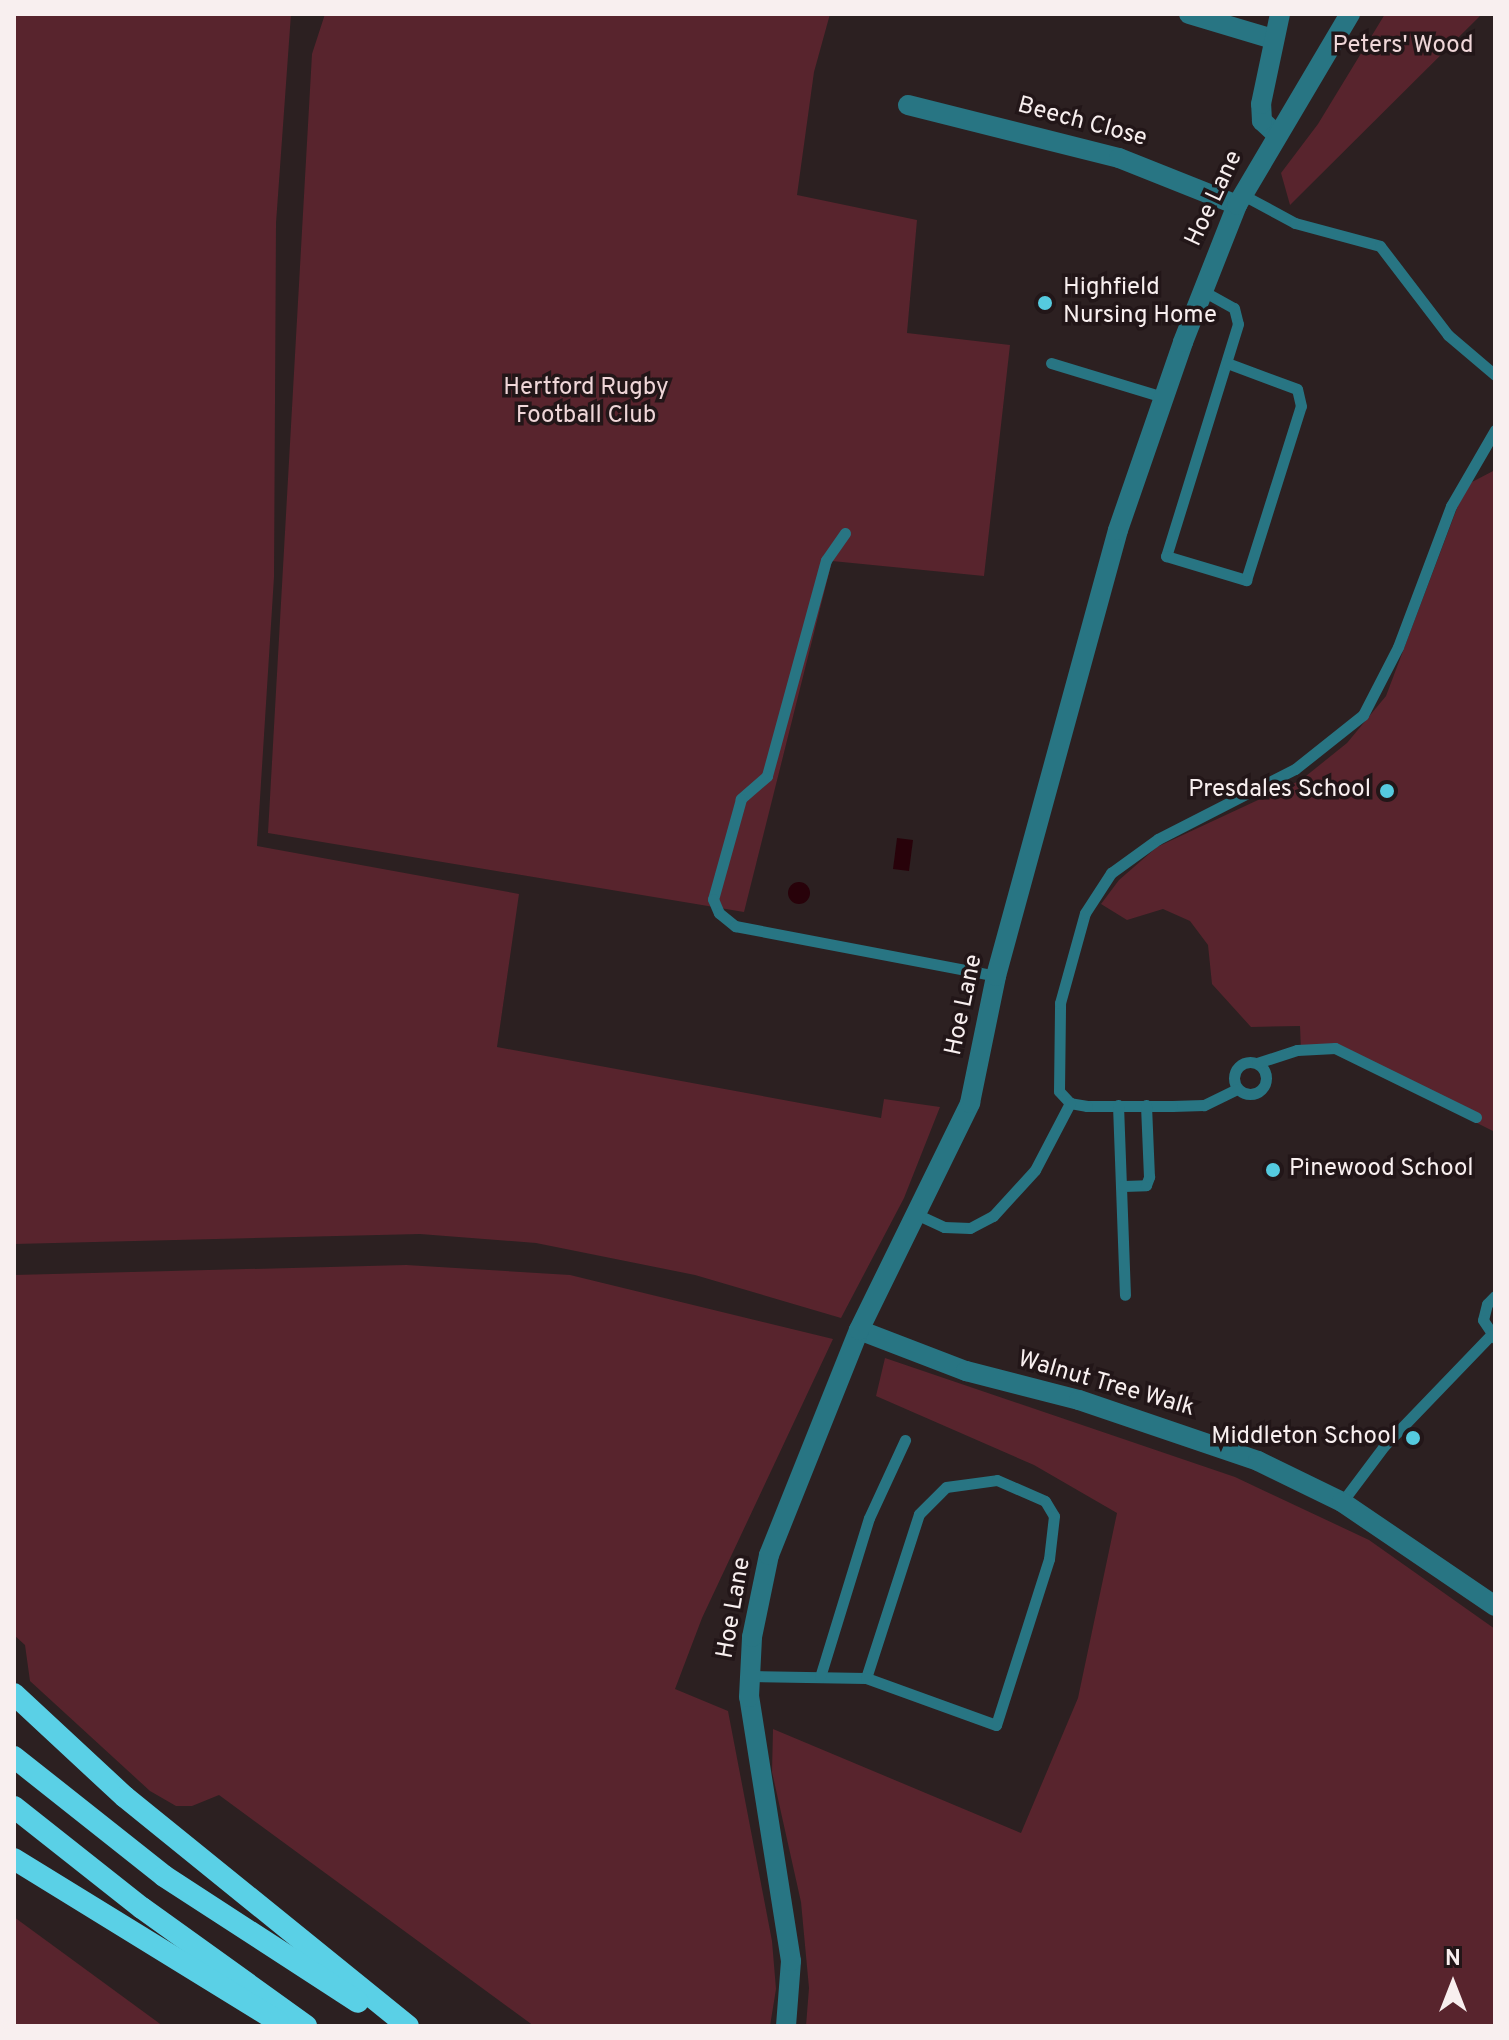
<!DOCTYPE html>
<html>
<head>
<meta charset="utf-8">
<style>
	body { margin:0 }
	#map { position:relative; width:1509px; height:2040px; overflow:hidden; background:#2c2021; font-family:Overpass,sans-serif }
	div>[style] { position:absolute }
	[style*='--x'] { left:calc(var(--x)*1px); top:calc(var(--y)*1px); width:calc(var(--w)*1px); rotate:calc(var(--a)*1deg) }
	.green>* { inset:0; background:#58242d }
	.water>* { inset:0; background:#28020a }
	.round { border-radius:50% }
	.service>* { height:11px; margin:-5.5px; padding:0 5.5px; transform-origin:5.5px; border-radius:5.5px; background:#287583 }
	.service>.ring { margin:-5.5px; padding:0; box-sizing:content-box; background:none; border:11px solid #287583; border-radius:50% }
	.minor>* { height:20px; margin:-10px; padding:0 10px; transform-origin:10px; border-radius:10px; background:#287583 }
	.tertiary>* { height:20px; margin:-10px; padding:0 10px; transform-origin:10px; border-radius:10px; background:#287583 }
	.trunk>* { height:22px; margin:-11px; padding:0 11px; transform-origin:11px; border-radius:11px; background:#5ad0e6 }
	.dots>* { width:22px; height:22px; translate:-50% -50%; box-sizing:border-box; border:4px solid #221618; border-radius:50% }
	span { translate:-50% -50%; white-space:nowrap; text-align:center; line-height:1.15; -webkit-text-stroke:7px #221618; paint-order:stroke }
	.park-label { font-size:24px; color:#efd6d8 }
	.street-label { font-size:24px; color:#f8efef }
	.poi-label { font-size:24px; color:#f8efef }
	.left { translate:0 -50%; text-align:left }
	.right { translate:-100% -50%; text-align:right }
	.frame { position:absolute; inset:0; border:16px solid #f8efef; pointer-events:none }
	.north { position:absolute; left:1413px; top:1944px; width:80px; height:80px; -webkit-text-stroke:6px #221618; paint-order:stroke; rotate:0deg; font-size:22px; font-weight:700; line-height:32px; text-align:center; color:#f8efef }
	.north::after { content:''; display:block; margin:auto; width:28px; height:36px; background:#f8efef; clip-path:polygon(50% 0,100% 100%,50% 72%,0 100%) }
</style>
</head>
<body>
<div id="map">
	<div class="green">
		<i style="clip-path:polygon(14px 14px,291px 14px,276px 223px,274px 577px,257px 846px,519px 894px,497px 1047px,881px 1118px,884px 1099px,940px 1107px,904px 1198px,841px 1318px,695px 1275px,536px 1243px,420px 1234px,14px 1244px)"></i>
		<i style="clip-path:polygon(325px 14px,830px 14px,814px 72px,797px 195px,917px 220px,907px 333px,1010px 345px,984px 576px,832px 561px,744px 912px,268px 833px,312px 54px)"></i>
		<i style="clip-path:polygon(1385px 14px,1482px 14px,1290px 205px,1281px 173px,1318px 124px)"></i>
		<i style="clip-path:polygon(1495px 470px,1495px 1132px,1339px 1054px,1301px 1051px,1300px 1026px,1251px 1027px,1212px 984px,1208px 945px,1190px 921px,1163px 909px,1127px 920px,1101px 904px,1119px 880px,1157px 847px,1301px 780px,1347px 743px,1386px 696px,1462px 495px,1472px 482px)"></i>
		<i style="clip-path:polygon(406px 1265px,570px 1275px,833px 1339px,702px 1618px,675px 1689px,728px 1711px,772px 1941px,776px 1989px,770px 2026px,534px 2026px,219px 1795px,192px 1806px,176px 1806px,150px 1791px,30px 1681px,25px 1645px,14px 1635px,14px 1275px)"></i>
		<i style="clip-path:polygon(885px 1358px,1235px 1477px,1369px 1540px,1495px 1629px,1495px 2026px,806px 2026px,809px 1988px,801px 1902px,772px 1772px,773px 1729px,1021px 1833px,1078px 1698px,1117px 1513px,1034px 1465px,876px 1396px)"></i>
		<i style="clip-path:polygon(14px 1917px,163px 2026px,14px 2026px)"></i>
	</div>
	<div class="water">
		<i style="clip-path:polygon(897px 838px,913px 840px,909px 871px,893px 869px)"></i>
		<i class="round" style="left:788px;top:882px;width:22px;height:22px"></i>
	</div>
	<div class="service">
		<i style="--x:1243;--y:195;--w:59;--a:28.3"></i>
		<i style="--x:1295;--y:223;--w:88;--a:15.1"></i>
		<i style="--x:1380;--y:246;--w:112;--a:52.6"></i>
		<i style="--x:1448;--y:335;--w:62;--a:40.4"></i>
		<i style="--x:1203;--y:291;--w:35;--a:29"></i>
		<i style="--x:1234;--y:308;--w:16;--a:76"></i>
		<i style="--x:1238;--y:324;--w:243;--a:107.2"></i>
		<i style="--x:1166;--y:556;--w:84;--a:16.7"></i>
		<i style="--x:1246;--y:580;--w:182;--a:-72.5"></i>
		<i style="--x:1301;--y:406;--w:17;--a:-103"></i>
		<i style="--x:1297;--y:389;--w:75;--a:-159.6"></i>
		<i style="--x:1051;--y:363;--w:117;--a:16.9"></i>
		<i style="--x:845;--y:533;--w:33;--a:125"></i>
		<i style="--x:826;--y:560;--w:224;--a:105.3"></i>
		<i style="--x:767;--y:776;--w:35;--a:139"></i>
		<i style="--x:741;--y:799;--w:104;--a:105.6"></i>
		<i style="--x:713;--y:899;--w:15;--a:67"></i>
		<i style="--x:719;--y:913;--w:21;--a:39"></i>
		<i style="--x:735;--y:926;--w:266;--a:10.8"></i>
		<i class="ring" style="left:1234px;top:1062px;width:21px;height:21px"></i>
		<i style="--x:1257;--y:1063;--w:42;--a:-18"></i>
		<i style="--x:1297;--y:1050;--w:38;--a:-3"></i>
		<i style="--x:1335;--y:1048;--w:157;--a:26.1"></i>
		<i style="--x:1237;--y:1089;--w:37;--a:154"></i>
		<i style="--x:1204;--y:1105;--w:32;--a:178"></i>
		<i style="--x:1172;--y:1106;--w:85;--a:180"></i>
		<i style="--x:1087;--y:1106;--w:17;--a:-170"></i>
		<i style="--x:1070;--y:1103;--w:16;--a:-133"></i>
		<i style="--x:1059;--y:1091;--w:88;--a:-89.3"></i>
		<i style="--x:1060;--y:1003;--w:93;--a:-74.5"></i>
		<i style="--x:1085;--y:913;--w:48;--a:-57"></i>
		<i style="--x:1111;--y:873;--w:58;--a:-35.9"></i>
		<i style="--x:1158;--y:839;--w:154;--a:-27.1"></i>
		<i style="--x:1295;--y:769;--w:87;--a:-38.5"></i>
		<i style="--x:1363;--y:715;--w:76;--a:-62.8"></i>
		<i style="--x:1398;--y:647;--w:151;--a:-69.4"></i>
		<i style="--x:1451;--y:506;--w:88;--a:-59.9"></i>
		<i style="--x:1118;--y:1105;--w:190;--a:87.9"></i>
		<i style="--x:1123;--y:1186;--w:23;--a:-2"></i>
		<i style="--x:1146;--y:1185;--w:9;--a:-69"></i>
		<i style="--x:1149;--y:1177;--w:72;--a:-92.4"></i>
		<i style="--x:916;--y:1214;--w:31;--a:25"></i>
		<i style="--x:944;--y:1227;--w:26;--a:2"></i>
		<i style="--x:970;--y:1228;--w:26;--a:-28"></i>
		<i style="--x:993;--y:1216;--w:62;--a:-47.6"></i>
		<i style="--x:1035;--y:1170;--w:76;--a:-62.4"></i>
		<i style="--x:1495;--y:1296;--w:11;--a:135"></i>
		<i style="--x:1487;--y:1304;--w:16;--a:104"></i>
		<i style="--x:1483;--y:1320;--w:22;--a:56"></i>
		<i style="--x:1342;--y:1502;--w:70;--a:-53.1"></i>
		<i style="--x:1384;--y:1446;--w:154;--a:-46.1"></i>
		<i style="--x:749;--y:1676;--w:117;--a:1"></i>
		<i style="--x:866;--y:1678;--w:172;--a:-72.1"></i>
		<i style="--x:919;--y:1514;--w:38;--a:-45"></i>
		<i style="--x:946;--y:1487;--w:51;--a:-7.8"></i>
		<i style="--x:997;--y:1480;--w:52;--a:23.6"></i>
		<i style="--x:1045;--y:1501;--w:17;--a:59"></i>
		<i style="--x:1054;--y:1516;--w:43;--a:96.6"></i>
		<i style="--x:1049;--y:1559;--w:174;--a:107.7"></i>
		<i style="--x:996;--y:1725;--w:138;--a:-160.1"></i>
		<i style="--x:820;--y:1677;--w:166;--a:-72.9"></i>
		<i style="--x:869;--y:1518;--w:86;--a:-65.2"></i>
	</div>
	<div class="minor">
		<i style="--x:1189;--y:14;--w:88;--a:16.6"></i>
		<i style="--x:908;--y:105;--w:218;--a:14.1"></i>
		<i style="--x:1119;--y:158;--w:127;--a:21.7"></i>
		<i style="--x:1275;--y:133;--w:18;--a:-137"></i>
		<i style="--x:1262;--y:121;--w:17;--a:-93"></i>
		<i style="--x:1261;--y:104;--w:92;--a:-78.1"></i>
		<i style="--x:859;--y:1330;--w:115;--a:21"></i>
		<i style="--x:966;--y:1371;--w:117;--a:14.4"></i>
		<i style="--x:1079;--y:1400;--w:189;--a:18.8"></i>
		<i style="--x:1258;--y:1461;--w:93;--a:26"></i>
		<i style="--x:1342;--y:1502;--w:185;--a:34.2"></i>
	</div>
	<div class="tertiary">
		<i style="--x:786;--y:2026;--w:65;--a:-85.6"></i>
		<i style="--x:791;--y:1961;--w:267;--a:-99"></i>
		<i style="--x:749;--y:1697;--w:60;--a:-87.1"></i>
		<i style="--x:752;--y:1637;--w:84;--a:-78.3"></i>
		<i style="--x:769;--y:1555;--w:242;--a:-68.2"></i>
		<i style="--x:859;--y:1330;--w:253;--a:-63.9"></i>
		<i style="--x:970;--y:1103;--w:130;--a:-78.4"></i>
		<i style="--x:996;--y:976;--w:462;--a:-74.7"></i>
		<i style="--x:1118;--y:530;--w:199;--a:-70.9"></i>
		<i style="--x:1183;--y:342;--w:147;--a:-68.5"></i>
		<i style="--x:1237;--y:205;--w:222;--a:-59.4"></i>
	</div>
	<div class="trunk">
		<i style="--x:14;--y:1694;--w:151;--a:42.9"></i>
		<i style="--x:125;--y:1797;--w:364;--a:39"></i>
		<i style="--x:14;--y:1757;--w:191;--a:38.4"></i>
		<i style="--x:164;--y:1876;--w:231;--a:33"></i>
		<i style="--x:14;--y:1807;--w:163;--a:38.3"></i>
		<i style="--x:142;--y:1908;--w:202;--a:35.7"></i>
		<i style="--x:14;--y:1859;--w:309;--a:31.6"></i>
	</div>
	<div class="dots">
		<i style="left:1045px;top:303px;background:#55cadf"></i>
		<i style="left:1387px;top:791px;background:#55cadf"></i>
		<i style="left:1273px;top:1170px;background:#55cadf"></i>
		<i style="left:1413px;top:1438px;background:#55cadf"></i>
	</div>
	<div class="park-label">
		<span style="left:1403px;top:47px">Peters' Wood</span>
		<span style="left:586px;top:403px">Hertford Rugby<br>Football Club</span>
	</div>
	<div class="street-label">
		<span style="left:1082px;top:123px;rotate:15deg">Beech Close</span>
		<span style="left:1215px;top:199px;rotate:-65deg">Hoe Lane</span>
		<span style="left:965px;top:1005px;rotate:-78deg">Hoe Lane</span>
		<span style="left:1106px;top:1385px;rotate:16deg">Walnut Tree Walk</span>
		<span style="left:735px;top:1608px;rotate:-80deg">Hoe Lane</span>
	</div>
	<div class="poi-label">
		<span class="left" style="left:1063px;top:303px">Highfield<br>Nursing Home</span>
		<span class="right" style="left:1371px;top:791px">Presdales School</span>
		<span class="left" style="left:1289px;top:1170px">Pinewood School</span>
		<span class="right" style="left:1397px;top:1438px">Middleton School</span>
	</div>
	<div class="frame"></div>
	<div class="north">N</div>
</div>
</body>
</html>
